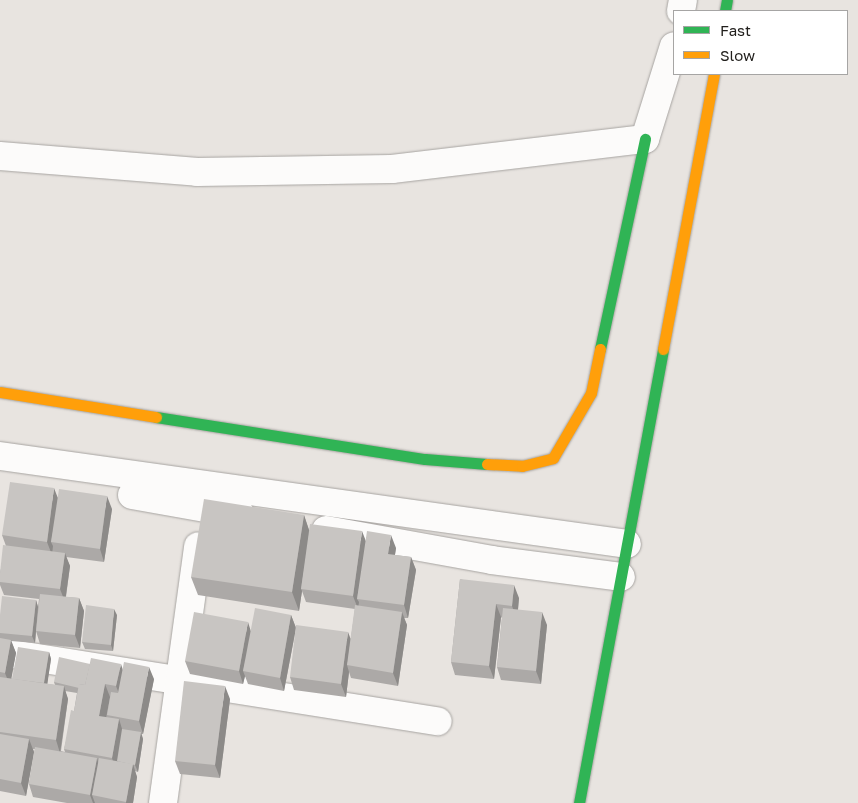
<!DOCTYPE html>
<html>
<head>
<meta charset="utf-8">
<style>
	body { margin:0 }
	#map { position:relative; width:858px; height:803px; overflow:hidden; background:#e8e4e0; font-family:"Golos Text",sans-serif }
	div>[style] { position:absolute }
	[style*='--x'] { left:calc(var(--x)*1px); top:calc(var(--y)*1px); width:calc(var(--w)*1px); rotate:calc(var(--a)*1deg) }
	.roads { filter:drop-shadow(0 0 1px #a7a4a1) drop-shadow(0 0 1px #a7a4a1) }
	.street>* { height:28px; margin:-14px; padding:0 14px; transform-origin:14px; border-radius:14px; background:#fcfbfa }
	.fast>* { height:11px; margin:-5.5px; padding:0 5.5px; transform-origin:5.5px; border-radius:5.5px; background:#30b455 }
	.slow>* { height:11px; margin:-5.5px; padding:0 5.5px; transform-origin:5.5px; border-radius:5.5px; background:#ff9f0a }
	.wall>* { inset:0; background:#aca9a7 }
	.shaded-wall>* { inset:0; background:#8c8a88 }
	.building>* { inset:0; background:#c8c5c2 }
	span { translate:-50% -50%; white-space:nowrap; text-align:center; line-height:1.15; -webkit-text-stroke:4px #fff; paint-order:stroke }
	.legend { position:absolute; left:673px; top:10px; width:175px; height:65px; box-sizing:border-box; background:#fff; border:1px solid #a6a5a4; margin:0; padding:6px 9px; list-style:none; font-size:15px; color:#211f1c }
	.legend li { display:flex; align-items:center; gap:10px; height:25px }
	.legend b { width:25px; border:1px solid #a6a5a4 }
</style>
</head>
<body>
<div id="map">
	<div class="roads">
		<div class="street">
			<i style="--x:681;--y:11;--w:11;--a:-80"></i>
			<i style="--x:0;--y:156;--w:198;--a:4.6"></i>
			<i style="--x:197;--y:172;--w:195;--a:-0.9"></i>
			<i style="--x:392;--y:169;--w:255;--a:-6.8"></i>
			<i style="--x:645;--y:139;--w:97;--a:-72.7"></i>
			<i style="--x:0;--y:456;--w:633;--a:7.99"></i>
			<i style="--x:132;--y:495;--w:110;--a:10"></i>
			<i style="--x:326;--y:530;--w:169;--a:10.2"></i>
			<i style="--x:492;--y:560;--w:130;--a:7.5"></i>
			<i style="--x:0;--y:652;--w:443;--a:9"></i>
			<i style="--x:163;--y:803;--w:259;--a:-82.2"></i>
		</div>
		<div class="fast">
			<i style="--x:725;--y:11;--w:11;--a:-80"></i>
			<i style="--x:600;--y:349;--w:215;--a:-77.9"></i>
			<i style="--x:156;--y:417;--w:272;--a:8.9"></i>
			<i style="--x:425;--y:459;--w:62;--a:4.6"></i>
			<i style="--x:579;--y:803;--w:462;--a:-79.5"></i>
		</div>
		<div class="slow">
			<i style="--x:663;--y:349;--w:280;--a:-79.5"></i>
			<i style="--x:0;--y:392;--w:158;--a:9.1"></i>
			<i style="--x:487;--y:464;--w:35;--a:3"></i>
			<i style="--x:522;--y:466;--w:32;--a:-14"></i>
			<i style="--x:553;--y:458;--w:75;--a:-59.7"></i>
			<i style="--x:591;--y:393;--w:45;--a:-78.4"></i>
		</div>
	</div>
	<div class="wall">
		<i style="clip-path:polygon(evenodd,58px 497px,112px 509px,104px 562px,66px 557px,70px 566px,66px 597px,79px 598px,84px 611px,80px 648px,40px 644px,36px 631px,35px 643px,11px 641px,16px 653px,11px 678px,12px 679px,49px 652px,51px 659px,47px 684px,55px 685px,54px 682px,90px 664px,123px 670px,154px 679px,143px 734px,141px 734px,143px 739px,138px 772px,135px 771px,137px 777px,133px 803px,67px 803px,33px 797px,29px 784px,35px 749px,33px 749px,34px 752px,26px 796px,0 791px,0 615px,36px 600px,38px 607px,39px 599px,4px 595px,0 585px,0 573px,6px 546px,2px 535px,58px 497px,65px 691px,77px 693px,74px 711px,64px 749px,65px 752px,61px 751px,68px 699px,65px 691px)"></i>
		<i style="clip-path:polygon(304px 515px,309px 530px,396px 548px,395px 555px,411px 557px,416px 570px,408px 618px,404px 618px,407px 625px,398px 686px,351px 678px,349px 672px,346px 697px,294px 690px,290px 677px,351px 638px,355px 609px,306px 602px,302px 591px,299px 611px,198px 595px,191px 577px)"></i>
		<i style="clip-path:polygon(460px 579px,519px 598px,518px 610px,547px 625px,541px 684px,501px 680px,497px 667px,502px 618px,501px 617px,494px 679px,455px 675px,451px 662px)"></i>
		<i style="clip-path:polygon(117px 615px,113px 651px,85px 649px,82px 642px)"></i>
		<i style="clip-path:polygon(291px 615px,296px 628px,284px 691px,248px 684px,245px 676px,243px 684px,190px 674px,185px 661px,251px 631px)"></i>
		<i style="clip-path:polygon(230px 699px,220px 778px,180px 774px,175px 761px)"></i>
	</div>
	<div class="shaded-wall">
		<i style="clip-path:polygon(54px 488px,59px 501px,51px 542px,53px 546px,52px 555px,47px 542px)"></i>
		<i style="clip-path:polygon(107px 496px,112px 509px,104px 562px,100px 549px)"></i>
		<i style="clip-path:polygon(304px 515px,310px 533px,301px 589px,302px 591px,299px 611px,292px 592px)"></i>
		<i style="clip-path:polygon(362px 531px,367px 544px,357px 599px,359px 602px,358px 609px,353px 596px)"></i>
		<i style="clip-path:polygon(391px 535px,396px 548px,393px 567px,388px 554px)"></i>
		<i style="clip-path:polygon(65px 553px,70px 566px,65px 602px,60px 589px)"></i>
		<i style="clip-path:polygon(411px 557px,416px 570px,408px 618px,404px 605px)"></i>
		<i style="clip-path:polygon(514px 585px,519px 598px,517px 619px,512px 606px)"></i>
		<i style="clip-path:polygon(79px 598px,84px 611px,80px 648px,75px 635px)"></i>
		<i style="clip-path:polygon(36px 600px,38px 607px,35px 643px,32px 636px)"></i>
		<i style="clip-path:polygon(496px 604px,501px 617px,494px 679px,489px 666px)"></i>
		<i style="clip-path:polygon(114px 609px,117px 615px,113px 651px,111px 645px)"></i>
		<i style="clip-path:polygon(402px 612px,407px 625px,398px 686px,393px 673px)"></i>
		<i style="clip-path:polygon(542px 612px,547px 625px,541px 684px,536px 671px)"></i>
		<i style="clip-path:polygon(291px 615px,296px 628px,284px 691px,280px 678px)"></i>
		<i style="clip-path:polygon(248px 622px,252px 635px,243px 671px,245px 676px,243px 684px,239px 671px)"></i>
		<i style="clip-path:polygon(348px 632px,353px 645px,347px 665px,349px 672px,346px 697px,341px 684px)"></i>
		<i style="clip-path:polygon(11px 640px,16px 653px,10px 686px,5px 673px)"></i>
		<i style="clip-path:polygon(49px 652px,51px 659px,46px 693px,43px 687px)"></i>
		<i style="clip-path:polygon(121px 664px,125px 677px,121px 699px,116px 686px)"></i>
		<i style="clip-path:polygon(149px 667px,154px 679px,143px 734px,139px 721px)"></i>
		<i style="clip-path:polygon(105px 684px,110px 697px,104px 729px,99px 716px)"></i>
		<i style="clip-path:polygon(64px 686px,68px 699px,60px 753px,56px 740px)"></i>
		<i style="clip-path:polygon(225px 686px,230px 699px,220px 778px,215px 765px)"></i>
		<i style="clip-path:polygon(119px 719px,123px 732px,116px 771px,112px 758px)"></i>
		<i style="clip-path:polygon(141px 732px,143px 739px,138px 772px,135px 765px)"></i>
		<i style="clip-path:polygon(29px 739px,34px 752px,26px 796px,21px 783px)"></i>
		<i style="clip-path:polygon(97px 758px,101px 771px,92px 795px,95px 803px,93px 803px,90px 795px)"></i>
		<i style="clip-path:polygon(133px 764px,137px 777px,133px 803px,126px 803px,126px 802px)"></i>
	</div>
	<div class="building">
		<i style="clip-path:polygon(10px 482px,54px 488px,47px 542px,2px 535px)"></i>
		<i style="clip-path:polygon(59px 489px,107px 496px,100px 549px,51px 542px)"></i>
		<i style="clip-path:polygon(204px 499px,304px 515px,292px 592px,191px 577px)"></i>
		<i style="clip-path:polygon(310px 524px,362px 531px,353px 596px,301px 589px)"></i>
		<i style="clip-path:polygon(367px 531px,391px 535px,388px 554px,411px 557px,404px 605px,357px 599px)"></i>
		<i style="clip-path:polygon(3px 545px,65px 553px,60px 589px,0 582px,0 573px)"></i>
		<i style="clip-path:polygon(460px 579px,514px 585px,512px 606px,496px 604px,489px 666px,451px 662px)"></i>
		<i style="clip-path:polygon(40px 594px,79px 598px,75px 635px,36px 631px)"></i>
		<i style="clip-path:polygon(2px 596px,36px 600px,32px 636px,0 633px,0 615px)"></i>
		<i style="clip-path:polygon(86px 605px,114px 609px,111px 645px,82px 642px)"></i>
		<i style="clip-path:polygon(355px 605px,402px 612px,393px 673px,347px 665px)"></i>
		<i style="clip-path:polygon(255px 608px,291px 615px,280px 678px,243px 671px)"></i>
		<i style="clip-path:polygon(503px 608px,542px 612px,536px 671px,497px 667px)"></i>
		<i style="clip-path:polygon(194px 612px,248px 622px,239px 671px,185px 661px)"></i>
		<i style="clip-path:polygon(296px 625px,348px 632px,341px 684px,290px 677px)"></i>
		<i style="clip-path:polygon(0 638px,11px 640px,5px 673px,0 672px)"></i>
		<i style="clip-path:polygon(18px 647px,49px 652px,44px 683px,12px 679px)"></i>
		<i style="clip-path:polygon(59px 657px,90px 664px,85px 685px,79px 684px,79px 688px,54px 682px)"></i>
		<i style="clip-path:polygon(91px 658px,121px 664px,116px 686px,105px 684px,99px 716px,119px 719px,112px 758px,64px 749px,71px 710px,74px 711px,79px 684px,85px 685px)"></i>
		<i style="clip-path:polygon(124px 662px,149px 667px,139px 721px,107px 715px,111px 692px,118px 693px)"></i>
		<i style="clip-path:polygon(0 677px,64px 686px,56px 740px,0 732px)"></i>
		<i style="clip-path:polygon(184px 681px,225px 686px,215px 765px,175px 761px)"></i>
		<i style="clip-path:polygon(122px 729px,141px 732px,135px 765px,117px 761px)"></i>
		<i style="clip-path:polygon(0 734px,29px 739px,21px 783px,0 779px)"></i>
		<i style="clip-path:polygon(35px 747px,97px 758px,90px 795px,29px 784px)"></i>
		<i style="clip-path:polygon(99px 758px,133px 764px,126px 802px,92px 795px)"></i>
	</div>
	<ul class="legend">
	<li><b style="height:6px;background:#30b455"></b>Fast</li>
	<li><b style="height:6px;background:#ff9f0a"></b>Slow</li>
	</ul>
</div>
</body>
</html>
